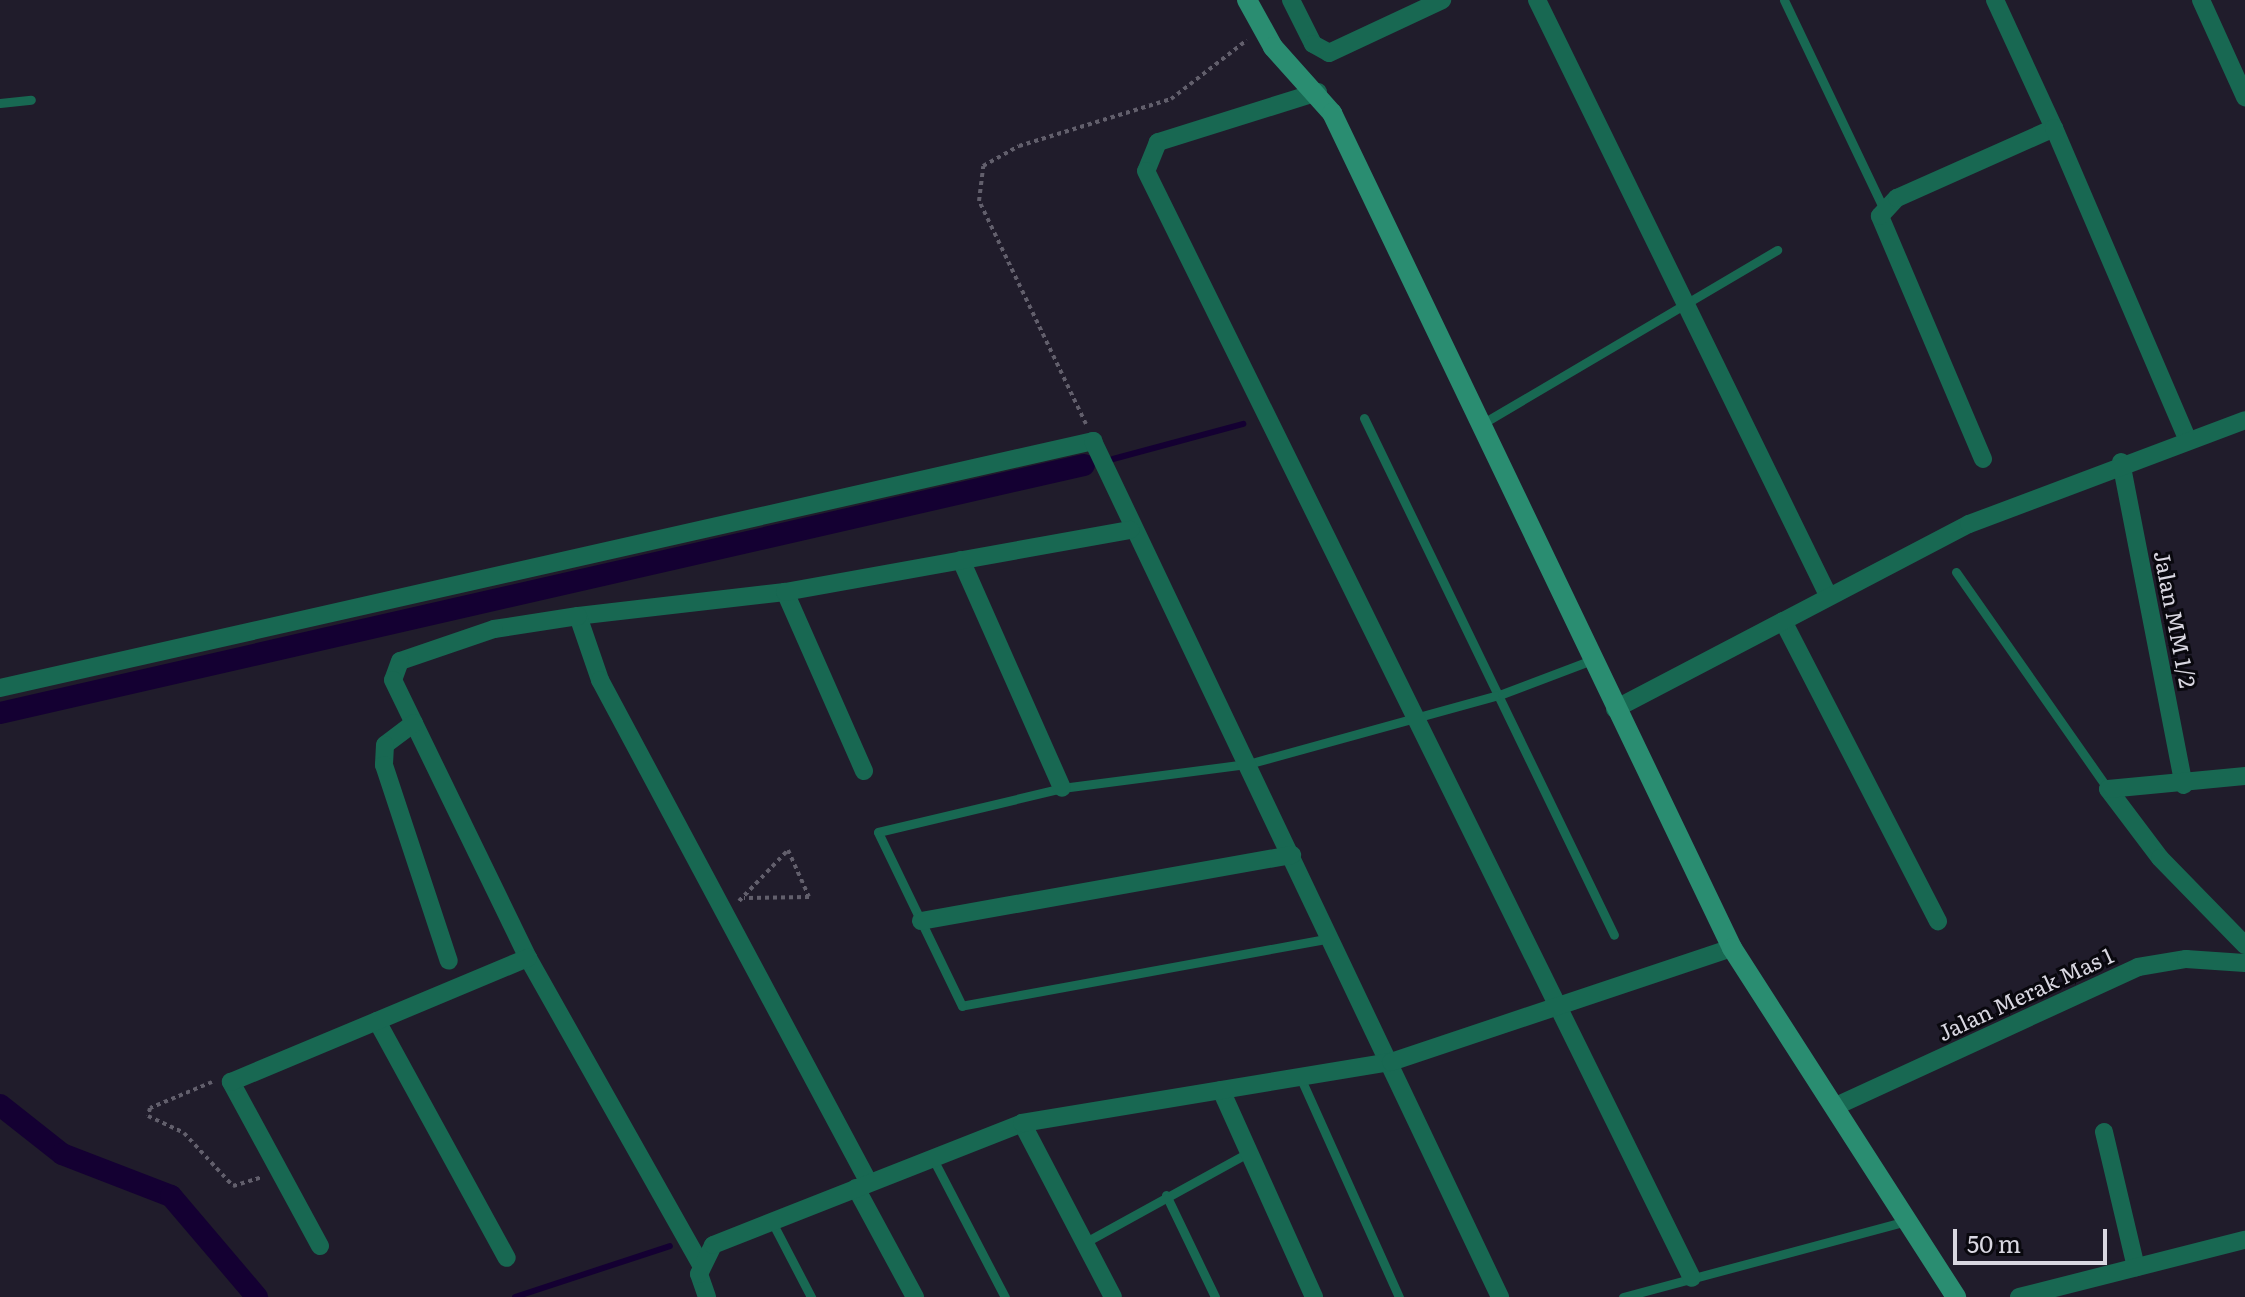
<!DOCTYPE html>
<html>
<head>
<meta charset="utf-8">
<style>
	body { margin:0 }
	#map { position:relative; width:2245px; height:1297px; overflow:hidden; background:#201c2b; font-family:Literata,serif }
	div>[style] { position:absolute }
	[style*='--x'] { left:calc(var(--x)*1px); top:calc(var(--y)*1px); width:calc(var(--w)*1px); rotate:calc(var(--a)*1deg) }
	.stream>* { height:6px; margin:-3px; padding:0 3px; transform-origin:3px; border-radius:3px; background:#140032 }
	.canal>* { height:22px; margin:-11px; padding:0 11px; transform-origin:11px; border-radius:11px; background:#140032 }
	.path>* { height:4px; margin-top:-2px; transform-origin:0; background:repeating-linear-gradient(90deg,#625f6c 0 4px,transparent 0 8px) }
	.lane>* { height:9px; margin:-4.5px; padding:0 4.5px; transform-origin:4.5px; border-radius:4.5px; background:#186852 }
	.street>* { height:18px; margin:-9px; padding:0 9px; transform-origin:9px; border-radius:9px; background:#186852 }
	.secondary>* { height:20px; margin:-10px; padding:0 10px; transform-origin:10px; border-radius:10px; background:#2a8d71 }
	span { translate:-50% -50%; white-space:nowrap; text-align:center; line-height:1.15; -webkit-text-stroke:6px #09080e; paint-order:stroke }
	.street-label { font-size:22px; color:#d9d7e1 }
	.scale { position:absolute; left:1953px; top:1229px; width:154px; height:36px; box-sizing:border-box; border:4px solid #d9d7e1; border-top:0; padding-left:10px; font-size:24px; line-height:28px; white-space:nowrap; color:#d9d7e1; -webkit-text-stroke:6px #09080e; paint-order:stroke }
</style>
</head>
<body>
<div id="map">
	<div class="stream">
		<i style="--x:1113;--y:459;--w:135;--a:-15.1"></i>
		<i style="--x:515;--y:1297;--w:163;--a:-18.2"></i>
	</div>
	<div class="canal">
		<i style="--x:0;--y:713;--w:1112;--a:-12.89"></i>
		<i style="--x:0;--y:1105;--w:79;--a:38.3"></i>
		<i style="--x:62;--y:1154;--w:117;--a:21.1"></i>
		<i style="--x:171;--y:1196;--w:133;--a:49.6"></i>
	</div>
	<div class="path">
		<i style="--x:1086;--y:424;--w:247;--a:-115.6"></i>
		<i style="--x:979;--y:201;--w:35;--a:-83"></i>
		<i style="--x:983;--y:166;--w:41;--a:-29.1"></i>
		<i style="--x:1019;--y:146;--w:159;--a:-17.2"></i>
		<i style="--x:1171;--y:99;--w:96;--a:-37.8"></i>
		<i style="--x:739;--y:901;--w:71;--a:-46.1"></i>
		<i style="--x:788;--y:850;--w:51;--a:65.9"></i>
		<i style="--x:809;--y:897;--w:65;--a:179.1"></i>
		<i style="--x:212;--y:1082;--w:67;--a:157.2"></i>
		<i style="--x:150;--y:1108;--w:8;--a:104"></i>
		<i style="--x:148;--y:1116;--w:40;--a:25"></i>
		<i style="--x:184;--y:1133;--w:72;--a:47.2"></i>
		<i style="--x:233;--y:1186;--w:31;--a:-17"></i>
	</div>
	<div class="lane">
		<i style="--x:1784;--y:0;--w:230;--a:64.5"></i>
		<i style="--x:0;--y:103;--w:31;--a:-6"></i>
		<i style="--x:1364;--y:418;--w:574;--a:64.19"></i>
		<i style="--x:1480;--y:425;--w:345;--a:-30.5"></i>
		<i style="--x:1956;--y:572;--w:265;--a:55"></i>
		<i style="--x:1331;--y:938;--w:375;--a:169.6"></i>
		<i style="--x:962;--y:1006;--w:193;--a:-115.8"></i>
		<i style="--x:878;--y:832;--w:189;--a:-13.4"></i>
		<i style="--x:1062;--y:788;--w:188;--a:-7.4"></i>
		<i style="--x:1248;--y:764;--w:263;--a:-15.4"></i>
		<i style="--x:1502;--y:694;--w:96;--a:-20.7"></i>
		<i style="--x:1301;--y:1079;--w:239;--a:65.8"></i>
		<i style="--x:932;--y:1157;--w:158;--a:62.5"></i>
		<i style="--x:1166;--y:1195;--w:113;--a:64.3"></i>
		<i style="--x:772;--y:1222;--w:85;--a:62.5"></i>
		<i style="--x:1084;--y:1243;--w:187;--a:-28.8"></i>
		<i style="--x:1623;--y:1297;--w:293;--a:-15"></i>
	</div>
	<div class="street">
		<i style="--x:1291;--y:0;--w:49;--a:63.4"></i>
		<i style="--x:1313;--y:44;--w:18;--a:29"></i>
		<i style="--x:1329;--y:53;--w:125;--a:-25.1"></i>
		<i style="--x:1537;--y:0;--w:662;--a:63.94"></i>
		<i style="--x:1995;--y:0;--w:141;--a:65.3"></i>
		<i style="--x:2201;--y:0;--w:107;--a:65.6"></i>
		<i style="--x:1318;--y:92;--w:168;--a:162.6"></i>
		<i style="--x:1158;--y:142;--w:31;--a:112"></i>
		<i style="--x:1146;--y:171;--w:1234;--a:63.75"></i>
		<i style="--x:1983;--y:459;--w:264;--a:-113"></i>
		<i style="--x:1880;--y:216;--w:25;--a:-47"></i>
		<i style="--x:1897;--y:198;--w:172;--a:-24"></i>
		<i style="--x:2054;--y:128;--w:338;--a:66.8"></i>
		<i style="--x:2121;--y:462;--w:329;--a:79"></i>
		<i style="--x:961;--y:560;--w:249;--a:66.1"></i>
		<i style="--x:785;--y:592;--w:208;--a:173.4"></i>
		<i style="--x:578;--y:616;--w:68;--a:71"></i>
		<i style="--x:600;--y:680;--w:570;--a:61.86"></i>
		<i style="--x:578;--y:616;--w:85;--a:171.2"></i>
		<i style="--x:494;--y:629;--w:99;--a:161.2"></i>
		<i style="--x:400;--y:661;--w:20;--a:110"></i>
		<i style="--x:393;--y:680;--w:309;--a:64.1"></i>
		<i style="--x:528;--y:958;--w:350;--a:60.6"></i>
		<i style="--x:1783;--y:621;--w:338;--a:62.7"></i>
		<i style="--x:0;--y:688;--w:1121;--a:-12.73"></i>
		<i style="--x:1093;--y:441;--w:948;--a:64.57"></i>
		<i style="--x:1615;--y:709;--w:399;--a:-27.6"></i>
		<i style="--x:1969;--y:524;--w:295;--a:-20.6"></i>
		<i style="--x:414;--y:723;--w:36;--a:143"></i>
		<i style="--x:385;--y:745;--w:20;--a:93"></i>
		<i style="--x:384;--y:765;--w:206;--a:71.7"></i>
		<i style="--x:864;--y:771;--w:196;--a:-113.8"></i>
		<i style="--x:785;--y:592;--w:351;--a:-10.2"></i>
		<i style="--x:2108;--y:789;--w:86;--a:53"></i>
		<i style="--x:2160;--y:858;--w:122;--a:45.7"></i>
		<i style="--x:2108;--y:789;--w:138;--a:-5.4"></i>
		<i style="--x:921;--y:921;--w:377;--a:-10.1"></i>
		<i style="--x:377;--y:1021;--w:270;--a:61.3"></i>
		<i style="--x:1221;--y:1090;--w:227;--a:65.8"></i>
		<i style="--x:1834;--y:1107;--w:335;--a:-24.7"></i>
		<i style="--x:2138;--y:967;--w:49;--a:-9.5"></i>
		<i style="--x:2186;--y:959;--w:59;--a:3.9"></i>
		<i style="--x:1022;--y:1123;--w:196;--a:62.4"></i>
		<i style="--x:2104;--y:1132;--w:139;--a:76.7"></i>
		<i style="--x:856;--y:1188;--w:124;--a:61.6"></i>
		<i style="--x:320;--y:1246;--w:187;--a:-118.5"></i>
		<i style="--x:231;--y:1082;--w:322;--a:-22.7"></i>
		<i style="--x:707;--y:1297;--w:24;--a:-109"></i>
		<i style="--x:699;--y:1274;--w:32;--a:-64"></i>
		<i style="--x:713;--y:1245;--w:332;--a:-21.5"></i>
		<i style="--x:1022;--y:1123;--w:374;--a:-9.4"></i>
		<i style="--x:1391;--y:1062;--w:360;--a:-18.5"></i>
		<i style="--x:2019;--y:1297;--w:233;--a:-14.2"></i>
	</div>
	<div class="secondary">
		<i style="--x:1247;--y:0;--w:54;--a:61"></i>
		<i style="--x:1273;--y:47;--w:89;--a:48.2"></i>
		<i style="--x:1332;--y:113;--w:926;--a:64.4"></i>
		<i style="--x:1732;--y:948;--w:415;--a:57.3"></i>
	</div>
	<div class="street-label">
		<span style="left:2176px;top:619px;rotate:79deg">Jalan MM 1/2</span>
		<span style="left:2025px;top:993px;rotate:-25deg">Jalan Merak Mas 1</span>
	</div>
	<div class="scale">50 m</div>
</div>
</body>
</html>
